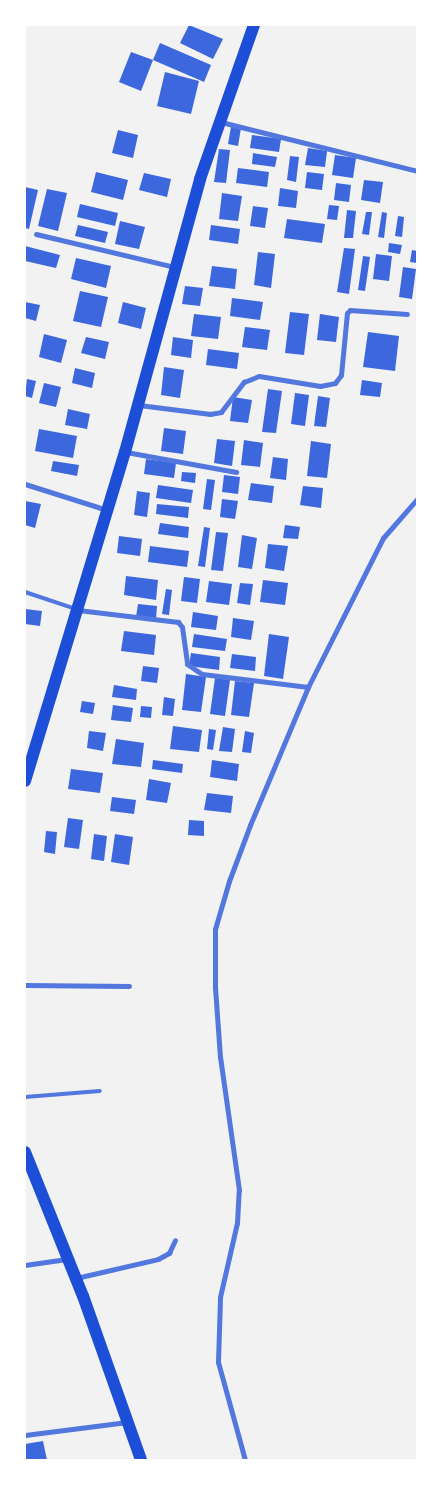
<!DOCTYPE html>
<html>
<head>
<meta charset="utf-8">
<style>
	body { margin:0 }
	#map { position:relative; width:442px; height:1485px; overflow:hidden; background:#f2f2f2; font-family:Overpass,sans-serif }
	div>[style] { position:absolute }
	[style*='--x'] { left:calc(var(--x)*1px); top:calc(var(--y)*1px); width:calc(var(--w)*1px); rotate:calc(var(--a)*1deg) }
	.building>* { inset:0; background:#3d67dc }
	.service>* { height:4px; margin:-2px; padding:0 2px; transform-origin:2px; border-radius:2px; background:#5277de }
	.minor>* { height:5px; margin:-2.5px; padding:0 2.5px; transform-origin:2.5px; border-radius:2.5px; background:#5277de }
	.primary>* { height:12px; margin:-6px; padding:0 6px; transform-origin:6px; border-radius:6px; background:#1d4ed8 }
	span { translate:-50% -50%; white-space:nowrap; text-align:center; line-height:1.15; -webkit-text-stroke:4px #fff; paint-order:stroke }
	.frame { position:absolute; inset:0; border:26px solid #fff; pointer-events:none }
</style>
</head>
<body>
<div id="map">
	<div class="building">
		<i style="clip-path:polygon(189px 25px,223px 39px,213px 59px,180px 43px)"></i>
		<i style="clip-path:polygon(160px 43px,211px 65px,204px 82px,153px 60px)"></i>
		<i style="clip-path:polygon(131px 52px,153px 60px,141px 91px,119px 82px)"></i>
		<i style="clip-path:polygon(165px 72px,199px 81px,191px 114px,157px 106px)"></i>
		<i style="clip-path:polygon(231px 127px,241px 128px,238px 146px,228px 144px)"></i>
		<i style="clip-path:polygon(118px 130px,138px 135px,133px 158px,112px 153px)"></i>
		<i style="clip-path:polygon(252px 135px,281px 139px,279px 152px,250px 148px)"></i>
		<i style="clip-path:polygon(308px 148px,327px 151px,325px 167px,305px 165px)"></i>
		<i style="clip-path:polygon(219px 149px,230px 150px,226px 183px,214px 182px)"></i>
		<i style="clip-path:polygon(253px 153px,277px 157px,275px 167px,252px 164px)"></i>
		<i style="clip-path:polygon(335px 155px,356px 158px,353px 178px,332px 175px)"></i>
		<i style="clip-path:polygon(290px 156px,299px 157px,296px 182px,287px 180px)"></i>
		<i style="clip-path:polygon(238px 168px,269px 172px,267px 187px,236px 183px)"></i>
		<i style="clip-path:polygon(96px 172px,128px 180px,123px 200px,91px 192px)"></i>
		<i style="clip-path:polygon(307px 172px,324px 174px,322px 190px,305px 188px)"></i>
		<i style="clip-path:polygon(144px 173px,171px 179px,167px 197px,139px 190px)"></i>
		<i style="clip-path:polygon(364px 180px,383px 182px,380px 203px,361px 200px)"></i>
		<i style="clip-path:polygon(336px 183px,351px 185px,349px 202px,334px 200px)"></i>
		<i style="clip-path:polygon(25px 187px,38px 190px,29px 229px,25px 228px)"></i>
		<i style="clip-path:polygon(280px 188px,298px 191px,296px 208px,278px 206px)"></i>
		<i style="clip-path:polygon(47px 189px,67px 193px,58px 231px,38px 226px)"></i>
		<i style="clip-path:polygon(222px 193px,242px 196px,238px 221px,219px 219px)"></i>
		<i style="clip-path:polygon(80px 204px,118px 213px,115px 226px,77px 217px)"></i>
		<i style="clip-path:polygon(329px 205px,339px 206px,337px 220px,327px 219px)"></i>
		<i style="clip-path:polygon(253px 206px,268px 208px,265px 228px,250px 226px)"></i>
		<i style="clip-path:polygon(347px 210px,356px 211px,353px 238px,344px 238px)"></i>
		<i style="clip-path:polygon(366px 212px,372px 212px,369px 235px,362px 234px)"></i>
		<i style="clip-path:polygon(382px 212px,387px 213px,384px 238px,378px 237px)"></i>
		<i style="clip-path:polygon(398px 216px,404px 217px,402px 237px,395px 236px)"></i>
		<i style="clip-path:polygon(287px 219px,325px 224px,322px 243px,284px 238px)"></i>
		<i style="clip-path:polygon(120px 221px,145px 227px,139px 249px,115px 244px)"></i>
		<i style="clip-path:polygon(78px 225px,108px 232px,105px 243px,75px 236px)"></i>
		<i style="clip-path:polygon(211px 225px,240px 229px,238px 244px,209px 240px)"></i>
		<i style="clip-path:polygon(389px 243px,402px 245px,400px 254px,388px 252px)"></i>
		<i style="clip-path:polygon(25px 246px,60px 255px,56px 268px,25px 261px)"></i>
		<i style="clip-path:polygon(344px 248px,355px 249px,349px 294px,337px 292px)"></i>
		<i style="clip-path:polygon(412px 250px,417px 251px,417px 263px,410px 262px)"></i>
		<i style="clip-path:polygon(258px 252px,275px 254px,271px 288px,254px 285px)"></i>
		<i style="clip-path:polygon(376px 254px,392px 256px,389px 281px,373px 279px)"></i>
		<i style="clip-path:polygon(363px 256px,370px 257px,365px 291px,358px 290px)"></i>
		<i style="clip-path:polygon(76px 258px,111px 266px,106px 288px,71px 279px)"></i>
		<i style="clip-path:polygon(212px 266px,237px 269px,235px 289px,209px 286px)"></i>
		<i style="clip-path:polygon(403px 267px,416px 269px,412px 299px,399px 297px)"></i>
		<i style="clip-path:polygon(185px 286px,203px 288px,200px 306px,182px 304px)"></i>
		<i style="clip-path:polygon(80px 291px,108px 297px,101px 327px,73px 321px)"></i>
		<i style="clip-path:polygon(232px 298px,263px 302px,260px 320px,230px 316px)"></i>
		<i style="clip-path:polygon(25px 302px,40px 305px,36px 321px,25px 318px)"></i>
		<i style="clip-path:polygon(123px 302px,146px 308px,141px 329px,118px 323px)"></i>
		<i style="clip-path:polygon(290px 312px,309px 314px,304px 355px,285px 353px)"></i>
		<i style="clip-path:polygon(194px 314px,221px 317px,218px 339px,191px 336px)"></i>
		<i style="clip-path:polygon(320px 314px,339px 317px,336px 342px,317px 340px)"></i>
		<i style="clip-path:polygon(245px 327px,270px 330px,267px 350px,242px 347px)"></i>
		<i style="clip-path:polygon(368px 332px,399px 336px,395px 371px,363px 367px)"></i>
		<i style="clip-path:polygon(44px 334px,67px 340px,61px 363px,39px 357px)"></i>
		<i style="clip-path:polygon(86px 337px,109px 342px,105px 359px,81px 353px)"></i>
		<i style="clip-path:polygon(173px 337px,193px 340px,191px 358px,171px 355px)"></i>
		<i style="clip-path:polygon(208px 349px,239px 353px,237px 369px,206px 365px)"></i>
		<i style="clip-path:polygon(164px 367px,184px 370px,180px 398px,161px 395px)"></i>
		<i style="clip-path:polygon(75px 368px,95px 373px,92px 388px,72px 383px)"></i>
		<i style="clip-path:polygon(27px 379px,36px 381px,32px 398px,25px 396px)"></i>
		<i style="clip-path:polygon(362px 380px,382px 383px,380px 397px,360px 395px)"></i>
		<i style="clip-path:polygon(44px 383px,61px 387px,56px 407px,39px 403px)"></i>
		<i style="clip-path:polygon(268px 389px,282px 391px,276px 433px,262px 432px)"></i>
		<i style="clip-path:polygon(295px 393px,309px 395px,305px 426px,291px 424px)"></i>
		<i style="clip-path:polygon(318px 396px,330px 398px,326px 427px,314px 426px)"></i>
		<i style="clip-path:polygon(233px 397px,252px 400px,248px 423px,230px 421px)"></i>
		<i style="clip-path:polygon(68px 409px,90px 414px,87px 429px,65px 425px)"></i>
		<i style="clip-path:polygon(164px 428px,186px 431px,183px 454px,161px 451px)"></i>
		<i style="clip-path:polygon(39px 429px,77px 436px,73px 458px,35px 451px)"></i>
		<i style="clip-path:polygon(217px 439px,235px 441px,232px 466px,214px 463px)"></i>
		<i style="clip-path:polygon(244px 440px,263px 443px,260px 467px,241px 465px)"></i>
		<i style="clip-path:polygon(311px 441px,331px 444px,327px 478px,307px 476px)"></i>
		<i style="clip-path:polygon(273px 457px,288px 459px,286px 480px,270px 478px)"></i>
		<i style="clip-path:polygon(146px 459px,176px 463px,174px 478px,144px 474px)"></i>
		<i style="clip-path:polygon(53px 461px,79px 465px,77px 476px,51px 471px)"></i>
		<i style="clip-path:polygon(182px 472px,196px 473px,195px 483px,181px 481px)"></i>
		<i style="clip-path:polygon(224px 475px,240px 477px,238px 494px,222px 492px)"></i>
		<i style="clip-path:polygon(207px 479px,215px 480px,211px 510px,203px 509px)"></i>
		<i style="clip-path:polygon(251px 483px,274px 486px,272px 503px,248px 500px)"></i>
		<i style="clip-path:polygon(158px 485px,193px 490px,191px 503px,156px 498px)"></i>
		<i style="clip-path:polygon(303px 486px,323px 488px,321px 508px,300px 505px)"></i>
		<i style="clip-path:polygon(137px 491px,150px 493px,147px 517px,134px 515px)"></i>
		<i style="clip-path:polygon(222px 499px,238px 501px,235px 519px,220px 517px)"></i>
		<i style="clip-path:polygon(25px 501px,41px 504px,35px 528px,25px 525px)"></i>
		<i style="clip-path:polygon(157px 504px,189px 507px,188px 518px,156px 514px)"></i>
		<i style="clip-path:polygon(160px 523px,189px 527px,188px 538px,158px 534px)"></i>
		<i style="clip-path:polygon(285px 525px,300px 527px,298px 539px,283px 538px)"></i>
		<i style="clip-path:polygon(204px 527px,210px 528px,205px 567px,198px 566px)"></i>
		<i style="clip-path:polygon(216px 532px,228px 533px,223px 571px,211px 570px)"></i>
		<i style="clip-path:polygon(242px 535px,257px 538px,252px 569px,238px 567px)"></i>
		<i style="clip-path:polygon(119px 536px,142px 539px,140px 556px,117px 553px)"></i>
		<i style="clip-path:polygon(268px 544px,288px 546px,284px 571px,265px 568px)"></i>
		<i style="clip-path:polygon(150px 546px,189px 551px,187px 567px,148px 562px)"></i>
		<i style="clip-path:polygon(126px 576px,158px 580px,156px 600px,124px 595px)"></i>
		<i style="clip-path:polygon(184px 577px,200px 579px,197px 603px,181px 601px)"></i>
		<i style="clip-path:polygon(263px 580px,288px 583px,285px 605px,260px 602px)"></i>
		<i style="clip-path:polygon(209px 581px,232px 584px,229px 605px,206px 602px)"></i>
		<i style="clip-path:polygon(240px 583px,253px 584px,250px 605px,237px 603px)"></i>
		<i style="clip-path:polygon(166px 589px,172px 590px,169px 615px,162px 614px)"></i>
		<i style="clip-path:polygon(138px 604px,157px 606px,156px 619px,136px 617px)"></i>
		<i style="clip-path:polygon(25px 609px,42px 611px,40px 626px,25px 624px)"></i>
		<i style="clip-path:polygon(193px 612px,218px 616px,216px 630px,191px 627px)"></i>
		<i style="clip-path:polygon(233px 618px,254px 621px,251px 640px,231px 637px)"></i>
		<i style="clip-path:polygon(124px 631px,156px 635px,154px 655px,121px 651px)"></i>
		<i style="clip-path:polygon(194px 634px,227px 639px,225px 651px,192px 647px)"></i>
		<i style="clip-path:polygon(269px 634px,289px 637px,283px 679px,264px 676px)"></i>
		<i style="clip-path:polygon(191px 653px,220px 657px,219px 670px,189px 666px)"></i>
		<i style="clip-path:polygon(232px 654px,256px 657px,255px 671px,230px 668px)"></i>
		<i style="clip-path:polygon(143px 666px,159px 668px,157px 683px,141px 681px)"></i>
		<i style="clip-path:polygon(186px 674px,206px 677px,201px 712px,182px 710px)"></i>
		<i style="clip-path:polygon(215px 678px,230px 680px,225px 716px,210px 714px)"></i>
		<i style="clip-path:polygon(235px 681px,254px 683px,249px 717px,231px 715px)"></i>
		<i style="clip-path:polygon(114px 685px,137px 689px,136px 700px,112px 697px)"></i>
		<i style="clip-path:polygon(164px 697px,175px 699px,173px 716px,162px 715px)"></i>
		<i style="clip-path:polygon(82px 701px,95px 703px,93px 714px,80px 712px)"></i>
		<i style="clip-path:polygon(113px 705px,133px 708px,131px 722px,111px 720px)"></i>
		<i style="clip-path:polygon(141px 706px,152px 707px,151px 718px,140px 717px)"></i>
		<i style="clip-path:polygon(173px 726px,202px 730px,199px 752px,170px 749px)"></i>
		<i style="clip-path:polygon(223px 727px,235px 729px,232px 752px,219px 751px)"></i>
		<i style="clip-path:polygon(209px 729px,216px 730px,213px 750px,207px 749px)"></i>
		<i style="clip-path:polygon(89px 731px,106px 733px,103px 751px,87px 748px)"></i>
		<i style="clip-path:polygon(245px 731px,254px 733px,251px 753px,242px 752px)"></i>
		<i style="clip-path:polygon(116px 739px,144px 743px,141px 767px,112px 764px)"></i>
		<i style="clip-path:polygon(153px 760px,183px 764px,182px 773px,152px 769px)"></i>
		<i style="clip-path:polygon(212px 760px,239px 764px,237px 781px,210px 777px)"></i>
		<i style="clip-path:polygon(71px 769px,103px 773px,100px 793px,68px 789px)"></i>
		<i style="clip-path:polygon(149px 779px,171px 783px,167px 803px,146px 800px)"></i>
		<i style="clip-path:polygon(207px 793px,233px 796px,231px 813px,204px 810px)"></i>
		<i style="clip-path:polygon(112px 797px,136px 800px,134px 814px,110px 811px)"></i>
		<i style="clip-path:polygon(68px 818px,83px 820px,79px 849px,64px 847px)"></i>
		<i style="clip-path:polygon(189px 820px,204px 821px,204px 836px,188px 835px)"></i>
		<i style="clip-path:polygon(46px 831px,57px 832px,55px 854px,44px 852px)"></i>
		<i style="clip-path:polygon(94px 834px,107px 836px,104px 861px,91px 859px)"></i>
		<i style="clip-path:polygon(115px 834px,133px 837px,129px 865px,111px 862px)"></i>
		<i style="clip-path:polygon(43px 1441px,47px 1460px,25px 1460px,25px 1444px)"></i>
	</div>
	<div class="service">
		<i style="--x:25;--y:592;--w:54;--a:18.4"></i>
		<i style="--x:25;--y:1097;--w:75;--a:-4.6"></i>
	</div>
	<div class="minor">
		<i style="--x:221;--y:122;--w:202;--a:14"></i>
		<i style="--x:36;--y:234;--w:143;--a:13.4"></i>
		<i style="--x:139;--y:405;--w:72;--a:7.2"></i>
		<i style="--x:210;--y:414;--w:11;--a:-10"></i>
		<i style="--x:221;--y:412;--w:38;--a:-53"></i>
		<i style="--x:244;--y:382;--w:16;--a:-22"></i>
		<i style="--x:259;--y:376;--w:62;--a:9.3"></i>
		<i style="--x:320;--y:386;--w:15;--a:-11"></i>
		<i style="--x:335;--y:383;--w:10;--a:-53"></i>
		<i style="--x:341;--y:375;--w:62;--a:-84.5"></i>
		<i style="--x:347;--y:313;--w:4;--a:-45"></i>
		<i style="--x:350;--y:310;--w:57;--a:4"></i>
		<i style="--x:126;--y:452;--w:112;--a:10.3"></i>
		<i style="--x:25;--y:484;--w:86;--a:17.6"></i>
		<i style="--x:78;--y:610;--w:101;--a:6.8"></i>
		<i style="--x:178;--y:622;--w:6;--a:51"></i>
		<i style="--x:182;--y:627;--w:37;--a:82"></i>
		<i style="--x:187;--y:664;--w:18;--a:34"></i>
		<i style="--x:202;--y:674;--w:107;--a:7"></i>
		<i style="--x:25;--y:985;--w:104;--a:0.6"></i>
		<i style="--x:25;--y:1265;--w:42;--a:-8.1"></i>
		<i style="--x:76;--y:1278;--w:84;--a:-13"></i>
		<i style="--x:158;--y:1259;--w:13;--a:-29"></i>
		<i style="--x:169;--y:1253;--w:14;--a:-65"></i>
		<i style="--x:25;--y:1435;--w:103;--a:-7.3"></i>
		<i style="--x:245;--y:1460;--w:102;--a:-105.4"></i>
		<i style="--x:218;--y:1362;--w:65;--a:-88.2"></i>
		<i style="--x:220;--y:1297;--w:76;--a:-77.1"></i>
		<i style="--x:237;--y:1223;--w:33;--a:-87"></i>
		<i style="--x:239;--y:1190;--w:134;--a:-98.1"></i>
		<i style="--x:220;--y:1057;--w:69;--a:-94.1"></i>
		<i style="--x:215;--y:988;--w:59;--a:-90"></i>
		<i style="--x:215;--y:929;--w:50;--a:-73.7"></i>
		<i style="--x:229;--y:881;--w:60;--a:-69.4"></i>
		<i style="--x:250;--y:825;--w:150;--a:-67.2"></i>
		<i style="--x:308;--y:687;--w:167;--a:-63.3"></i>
		<i style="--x:383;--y:538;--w:52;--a:-48.9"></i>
	</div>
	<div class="primary">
		<i style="--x:25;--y:781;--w:344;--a:-73.1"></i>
		<i style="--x:125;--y:452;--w:283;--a:-74.6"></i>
		<i style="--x:200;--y:179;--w:163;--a:-70.7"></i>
		<i style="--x:25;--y:1152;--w:155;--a:68.1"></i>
		<i style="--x:83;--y:1296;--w:174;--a:70.5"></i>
	</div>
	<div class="frame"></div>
</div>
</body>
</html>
